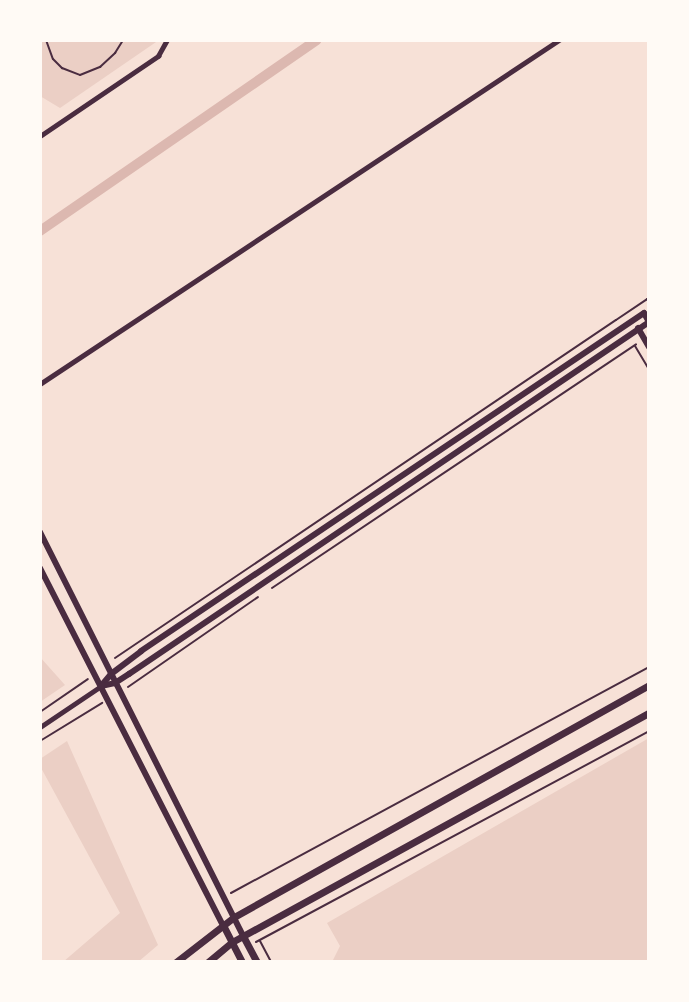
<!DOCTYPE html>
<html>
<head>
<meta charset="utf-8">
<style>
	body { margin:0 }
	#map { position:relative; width:689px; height:1002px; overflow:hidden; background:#f7e1d7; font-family:Karla,sans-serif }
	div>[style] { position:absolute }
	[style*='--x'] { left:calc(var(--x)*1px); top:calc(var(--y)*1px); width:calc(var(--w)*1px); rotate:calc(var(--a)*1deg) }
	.green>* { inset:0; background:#ebcfc5 }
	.canal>* { height:10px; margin:-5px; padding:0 5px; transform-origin:5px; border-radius:5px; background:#dcb8b0 }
	.path>* { height:2px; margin:-1px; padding:0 1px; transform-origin:1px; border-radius:1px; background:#4a2c40 }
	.minor>* { height:4.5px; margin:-2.25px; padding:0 2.25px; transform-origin:2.25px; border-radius:2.25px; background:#4a2c40 }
	.tertiary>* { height:5px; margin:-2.5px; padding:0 2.5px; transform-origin:2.5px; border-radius:2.5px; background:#4a2c40 }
	.secondary>* { height:6px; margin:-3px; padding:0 3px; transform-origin:3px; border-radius:3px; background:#4a2c40 }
	.primary>* { height:7px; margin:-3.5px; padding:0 3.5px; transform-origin:3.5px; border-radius:3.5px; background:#4a2c40 }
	span { translate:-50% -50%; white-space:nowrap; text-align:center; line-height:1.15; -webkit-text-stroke:7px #fffaf5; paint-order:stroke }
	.frame { position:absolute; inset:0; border:42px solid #fffaf5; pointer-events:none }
</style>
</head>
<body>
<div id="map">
	<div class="green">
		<i style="clip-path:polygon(40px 40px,159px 40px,60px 108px,40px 96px)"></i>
		<i style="clip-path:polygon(40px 657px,65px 685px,40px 702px)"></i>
		<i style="clip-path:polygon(649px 738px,649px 962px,332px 962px,340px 946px,327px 923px)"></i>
		<i style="clip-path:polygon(67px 741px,158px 945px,138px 962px,63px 962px,120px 913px,40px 766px,40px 759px)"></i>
	</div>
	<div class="canal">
		<i style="--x:40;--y:231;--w:336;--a:-34.6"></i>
	</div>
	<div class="path">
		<i style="--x:46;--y:40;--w:20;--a:70"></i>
		<i style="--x:53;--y:59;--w:13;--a:45"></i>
		<i style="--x:62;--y:68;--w:19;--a:21"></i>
		<i style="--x:80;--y:75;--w:22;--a:-22"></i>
		<i style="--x:100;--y:67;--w:21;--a:-43"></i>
		<i style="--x:115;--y:53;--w:15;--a:-58"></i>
		<i style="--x:635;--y:346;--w:27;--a:59"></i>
		<i style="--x:272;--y:588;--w:438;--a:-33.8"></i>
		<i style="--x:115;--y:658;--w:604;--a:-34.01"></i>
		<i style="--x:616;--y:320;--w:37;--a:-34"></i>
		<i style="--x:647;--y:299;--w:4;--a:63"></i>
		<i style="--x:128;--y:687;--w:158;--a:-34.7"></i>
		<i style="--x:40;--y:712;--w:58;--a:-34.5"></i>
		<i style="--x:40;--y:741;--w:73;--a:-31.5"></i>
		<i style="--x:231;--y:893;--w:475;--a:-28.4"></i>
		<i style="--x:260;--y:941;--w:24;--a:62"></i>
		<i style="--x:256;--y:942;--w:446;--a:-28.2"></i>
	</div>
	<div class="minor">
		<i style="--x:40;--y:136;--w:143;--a:-34.1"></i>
		<i style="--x:158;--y:56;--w:18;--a:-61"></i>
		<i style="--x:40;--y:384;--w:623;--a:-33.54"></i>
	</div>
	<div class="tertiary">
		<i style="--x:40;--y:727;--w:73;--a:-33.9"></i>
	</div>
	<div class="secondary">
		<i style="--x:638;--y:328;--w:22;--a:60"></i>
		<i style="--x:40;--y:532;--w:452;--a:63.3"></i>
		<i style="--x:40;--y:568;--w:401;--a:62.9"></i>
		<i style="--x:101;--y:686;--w:16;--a:-50"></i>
		<i style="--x:111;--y:674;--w:38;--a:-37"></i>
		<i style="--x:141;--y:651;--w:606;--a:-33.9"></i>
		<i style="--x:644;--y:313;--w:10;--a:61"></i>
		<i style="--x:101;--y:686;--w:14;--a:-12"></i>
		<i style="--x:115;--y:683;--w:17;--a:-33"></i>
		<i style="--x:129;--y:674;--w:628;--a:-34.09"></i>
	</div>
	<div class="primary">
		<i style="--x:223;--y:925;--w:42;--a:62.8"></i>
		<i style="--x:243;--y:936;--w:30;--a:62"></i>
		<i style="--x:176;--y:962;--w:73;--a:-37.8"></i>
		<i style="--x:234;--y:917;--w:475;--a:-29.2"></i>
		<i style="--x:208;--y:962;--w:31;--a:-40"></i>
		<i style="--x:232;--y:942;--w:476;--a:-28.8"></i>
	</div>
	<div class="frame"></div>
</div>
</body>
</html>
